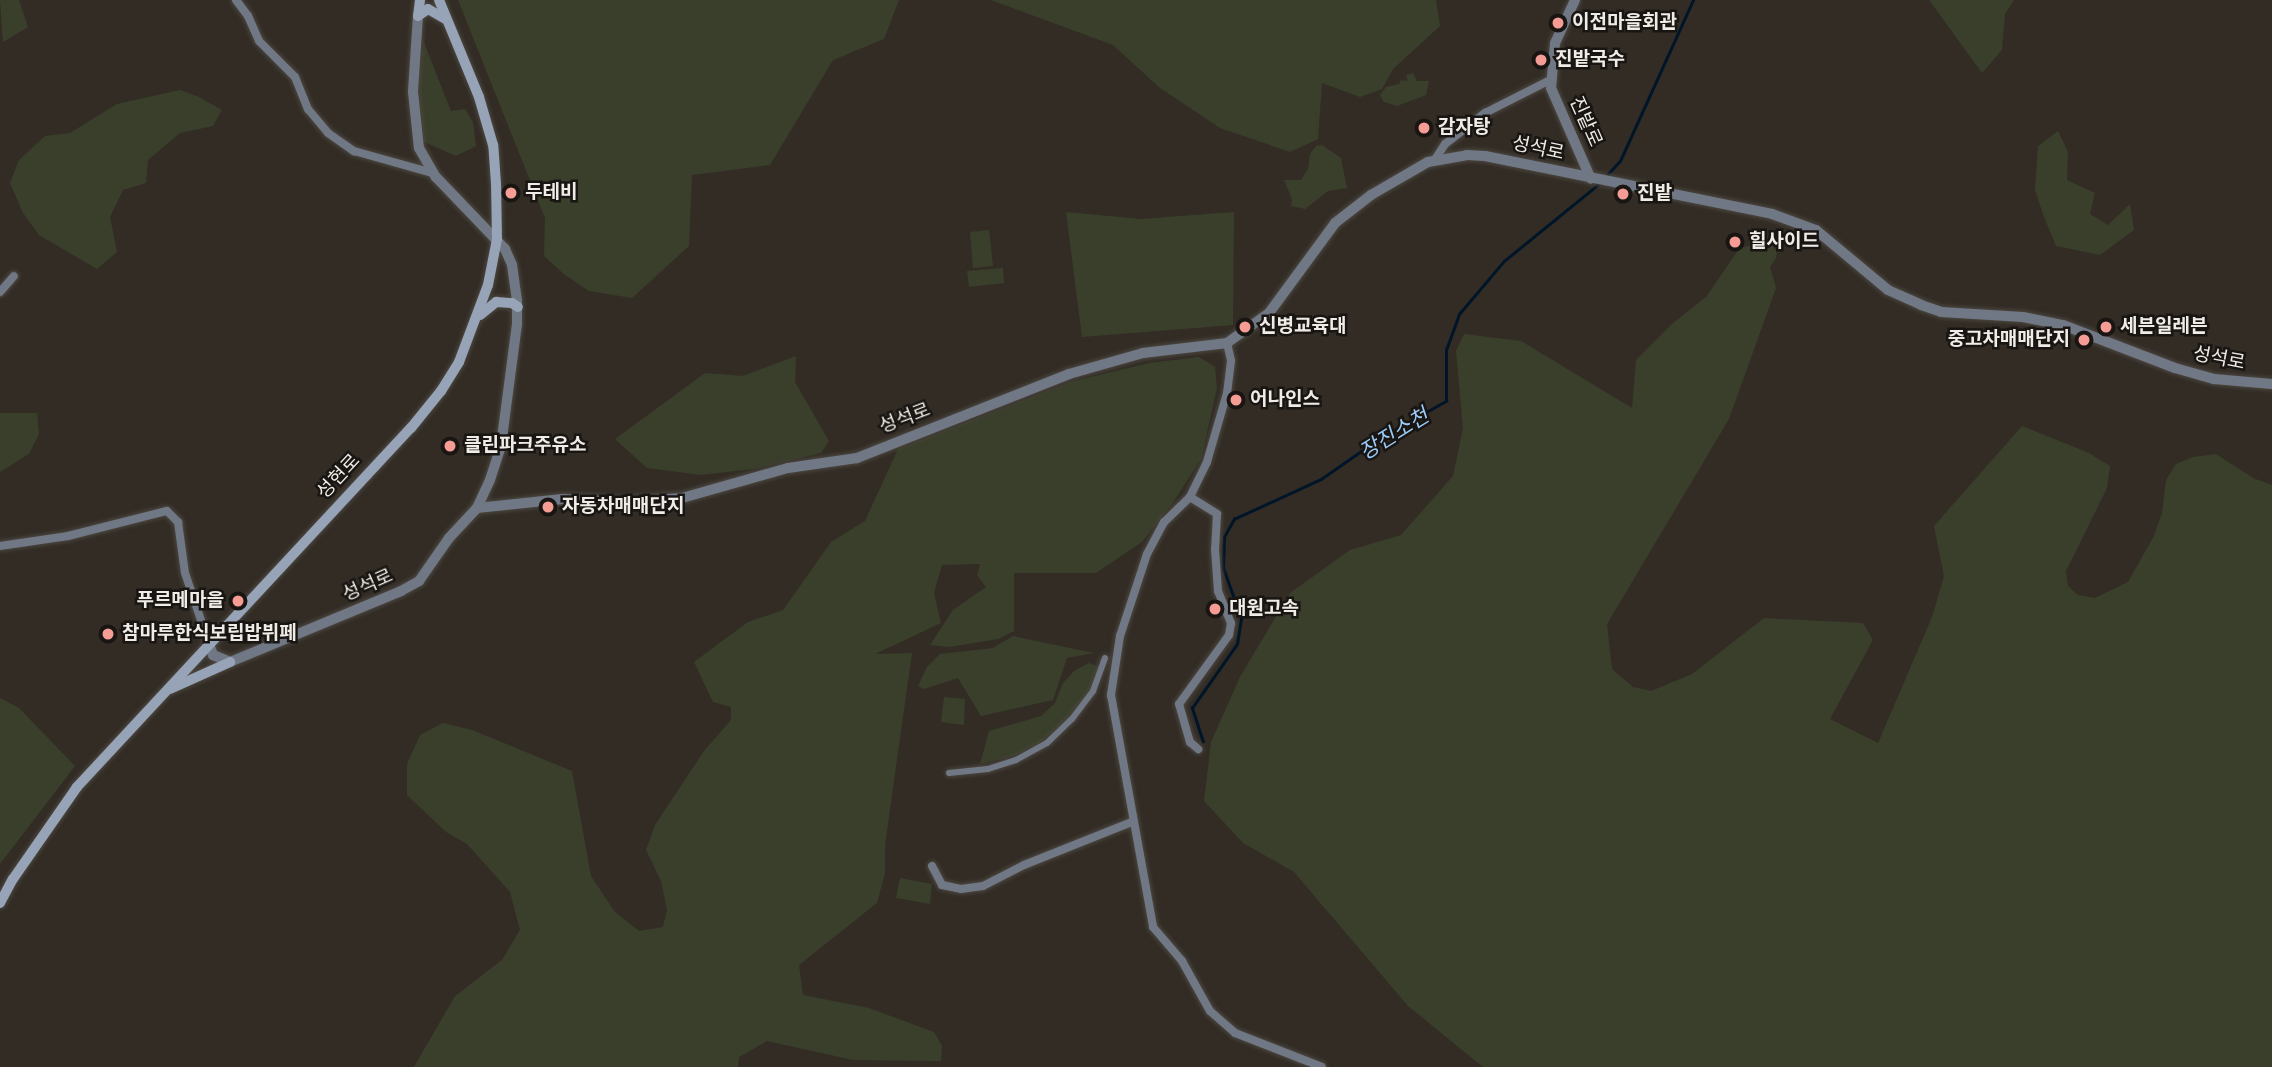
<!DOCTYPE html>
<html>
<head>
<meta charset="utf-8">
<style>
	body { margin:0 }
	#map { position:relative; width:2272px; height:1067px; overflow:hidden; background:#322c25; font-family:"Source Sans 3","Noto Sans KR",sans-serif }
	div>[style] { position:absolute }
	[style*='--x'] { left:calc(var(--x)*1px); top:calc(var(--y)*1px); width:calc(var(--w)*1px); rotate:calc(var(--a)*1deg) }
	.green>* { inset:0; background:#3a3f2b }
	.stream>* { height:2.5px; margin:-1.25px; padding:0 1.25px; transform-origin:1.25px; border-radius:1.25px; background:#001528 }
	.roads { filter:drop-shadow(0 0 2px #4c4740) drop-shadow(0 0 2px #4c4740) }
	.pedestrian>* { height:6px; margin:-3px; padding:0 3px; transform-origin:3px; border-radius:3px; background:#717885 }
	.minor>* { height:8px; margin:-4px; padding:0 4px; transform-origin:4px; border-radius:4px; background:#717885 }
	.tertiary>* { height:10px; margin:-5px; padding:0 5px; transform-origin:5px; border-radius:5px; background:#717885 }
	.secondary>* { height:10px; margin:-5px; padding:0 5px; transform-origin:5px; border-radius:5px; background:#97a3b7 }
	.dots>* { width:19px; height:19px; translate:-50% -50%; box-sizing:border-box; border:4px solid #181512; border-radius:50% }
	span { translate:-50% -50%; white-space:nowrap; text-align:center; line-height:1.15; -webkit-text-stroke:5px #181512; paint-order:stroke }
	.poi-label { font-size:19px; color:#efebe6; font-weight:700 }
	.left { translate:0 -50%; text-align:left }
	.right { translate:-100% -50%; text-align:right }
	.street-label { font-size:19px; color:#efebe6 }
	.water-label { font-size:21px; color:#9bcbf6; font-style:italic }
</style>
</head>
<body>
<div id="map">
	<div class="green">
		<i style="clip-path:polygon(0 0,19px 0,28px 27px,3px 42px)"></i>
		<i style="clip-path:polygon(458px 0,899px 0,884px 39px,833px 60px,770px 165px,692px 175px,689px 246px,632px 298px,589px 291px,565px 275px,544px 256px,545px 218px)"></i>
		<i style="clip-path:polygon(991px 0,1436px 0,1440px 26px,1393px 69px,1382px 89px,1360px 97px,1322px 83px,1318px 139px,1290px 152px,1220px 128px,1160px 88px,1113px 45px)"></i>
		<i style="clip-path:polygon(1929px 0,2014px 0,2005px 14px,2002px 50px,1982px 73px)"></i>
		<i style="clip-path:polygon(423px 40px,451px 111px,465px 109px,473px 122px,476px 146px,456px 156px,424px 142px,418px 93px)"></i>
		<i style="clip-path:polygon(1413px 73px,1417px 81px,1429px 81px,1426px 95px,1397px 106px,1384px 102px,1380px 95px,1386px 87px,1399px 84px,1401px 80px,1408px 81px,1406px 75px)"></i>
		<i style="clip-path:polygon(180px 90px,199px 97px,222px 110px,213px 126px,180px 133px,148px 160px,146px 183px,123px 190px,110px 217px,117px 252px,97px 269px,39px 235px,23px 213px,10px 183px,19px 160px,45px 136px,70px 133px,117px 104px)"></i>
		<i style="clip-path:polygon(2058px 131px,2068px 152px,2067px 180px,2095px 193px,2090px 214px,2108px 225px,2130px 204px,2134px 230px,2100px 255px,2056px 246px,2044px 217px,2035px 190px,2038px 146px)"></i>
		<i style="clip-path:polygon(1322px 145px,1341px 158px,1347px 188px,1328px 191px,1305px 209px,1291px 206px,1292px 199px,1284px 180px,1301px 180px,1308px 169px,1310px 154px,1316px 146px)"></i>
		<i style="clip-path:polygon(1066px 212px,1141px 219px,1234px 212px,1233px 325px,1082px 337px)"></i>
		<i style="clip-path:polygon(989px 230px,993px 266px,973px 268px,970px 232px)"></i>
		<i style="clip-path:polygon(1767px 240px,1777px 251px,1776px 258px,1770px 267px,1776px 288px,1729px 419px,1607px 624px,1612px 669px,1633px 687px,1651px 691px,1692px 674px,1764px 618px,1863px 623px,1873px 640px,1830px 719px,1878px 743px,1932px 617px,1944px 576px,1934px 526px,2022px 426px,2089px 453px,2110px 466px,2107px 488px,2066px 571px,2068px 586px,2078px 595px,2095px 598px,2128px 582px,2154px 536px,2162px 513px,2166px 480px,2176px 464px,2193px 457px,2216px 454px,2253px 478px,2272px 485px,2272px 1067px,1483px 1067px,1408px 1006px,1294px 872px,1243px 843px,1204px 801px,1211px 742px,1240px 677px,1290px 593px,1350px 550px,1401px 535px,1453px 476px,1463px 428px,1456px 351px,1464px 334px,1521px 341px,1632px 408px,1636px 360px,1672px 324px,1706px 297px,1739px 249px)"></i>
		<i style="clip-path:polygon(1003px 268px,1004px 283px,969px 287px,967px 271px)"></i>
		<i style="clip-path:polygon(796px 356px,795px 382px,829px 441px,821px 453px,753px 469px,701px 475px,647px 468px,615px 439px,705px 373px,743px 376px)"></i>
		<i style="clip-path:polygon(1199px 357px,1215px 367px,1217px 388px,1201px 459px,1172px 504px,1142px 542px,1096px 573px,1014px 573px,1014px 631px,998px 639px,949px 647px,930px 645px,953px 610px,986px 587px,977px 575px,980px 564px,942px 565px,934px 593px,941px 623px,875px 654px,912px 653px,885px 845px,885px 873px,877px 903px,799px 965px,803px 995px,869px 1008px,934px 1032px,942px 1046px,941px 1061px,853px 1060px,767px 1041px,739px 1057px,738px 1067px,414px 1067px,455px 996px,502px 960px,520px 930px,510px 892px,467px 844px,446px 832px,407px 795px,407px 764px,420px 735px,443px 723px,472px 730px,572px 771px,591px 876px,615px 912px,639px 931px,663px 927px,667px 910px,661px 881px,646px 850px,655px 825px,704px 751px,731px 720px,731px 707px,713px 702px,694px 662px,748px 622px,783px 610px,831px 542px,865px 521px,898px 449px,1070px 382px,1149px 363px)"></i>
		<i style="clip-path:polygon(0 413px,37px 413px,39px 434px,29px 454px,0 472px)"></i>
		<i style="clip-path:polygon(1013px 636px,1094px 653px,1067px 658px,1053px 700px,981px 716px,958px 678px,924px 689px,918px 686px,927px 667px,940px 654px,993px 648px)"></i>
		<i style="clip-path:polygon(1089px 663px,1104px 669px,1076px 712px,1042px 741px,1014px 756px,980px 764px,989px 731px,1041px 716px,1055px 703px,1063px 683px,1074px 671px)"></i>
		<i style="clip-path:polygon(944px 697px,965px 699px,964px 725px,941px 722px)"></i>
		<i style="clip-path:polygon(0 698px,19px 708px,75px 766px,0 864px)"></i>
		<i style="clip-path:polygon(900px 878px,932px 884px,930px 904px,896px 898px)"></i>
	</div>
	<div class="stream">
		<i style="--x:1604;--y:178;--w:23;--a:-47"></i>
		<i style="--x:1620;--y:161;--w:177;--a:-65.6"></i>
		<i style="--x:1203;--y:742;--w:36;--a:-108"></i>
		<i style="--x:1192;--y:708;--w:78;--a:-54.9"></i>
		<i style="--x:1237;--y:644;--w:26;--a:-81"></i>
		<i style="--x:1241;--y:618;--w:53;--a:-109.8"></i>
		<i style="--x:1223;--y:568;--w:31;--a:-88"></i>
		<i style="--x:1224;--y:537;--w:21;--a:-61"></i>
		<i style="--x:1234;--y:519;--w:96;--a:-24.7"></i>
		<i style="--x:1321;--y:479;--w:72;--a:-34.8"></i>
		<i style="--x:1380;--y:438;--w:76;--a:-29.3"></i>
		<i style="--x:1446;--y:401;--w:51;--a:-90"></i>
		<i style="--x:1446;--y:350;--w:38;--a:-70"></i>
		<i style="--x:1459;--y:314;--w:70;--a:-49.7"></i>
		<i style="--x:1504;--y:261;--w:124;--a:-39.1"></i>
	</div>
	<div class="roads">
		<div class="pedestrian">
			<i style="--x:949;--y:773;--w:39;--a:-6"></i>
			<i style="--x:988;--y:769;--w:29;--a:-18"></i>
			<i style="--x:1016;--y:760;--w:35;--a:-29"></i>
			<i style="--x:1047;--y:743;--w:35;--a:-44"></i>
			<i style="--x:1072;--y:719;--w:35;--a:-53"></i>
			<i style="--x:1093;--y:691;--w:35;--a:-70"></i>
		</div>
		<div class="minor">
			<i style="--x:236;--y:0;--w:20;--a:53"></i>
			<i style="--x:248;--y:16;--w:27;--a:66"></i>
			<i style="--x:259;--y:41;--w:51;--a:45"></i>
			<i style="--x:295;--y:77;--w:35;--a:68"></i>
			<i style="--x:308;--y:109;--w:31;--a:50"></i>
			<i style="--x:328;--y:133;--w:32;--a:35"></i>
			<i style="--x:354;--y:151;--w:82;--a:15.6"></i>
			<i style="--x:1434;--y:161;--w:20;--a:-57"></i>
			<i style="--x:1445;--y:144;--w:51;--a:-37.8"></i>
			<i style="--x:1485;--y:113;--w:73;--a:-26.9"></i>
			<i style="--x:0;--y:292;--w:21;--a:-49"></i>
			<i style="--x:1227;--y:343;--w:18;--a:77"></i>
			<i style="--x:1231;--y:361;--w:32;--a:97"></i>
			<i style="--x:1227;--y:393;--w:72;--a:106.2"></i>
			<i style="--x:1207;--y:462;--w:39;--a:116"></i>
			<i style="--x:1190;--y:497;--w:36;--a:136"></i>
			<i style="--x:1164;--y:522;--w:36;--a:118"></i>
			<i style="--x:1147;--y:554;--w:86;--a:108.2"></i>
			<i style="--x:1120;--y:636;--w:60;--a:98.7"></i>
			<i style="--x:1111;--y:695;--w:236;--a:79.7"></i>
			<i style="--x:1153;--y:927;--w:45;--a:49.5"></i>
			<i style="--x:1182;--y:961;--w:57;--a:60.8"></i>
			<i style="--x:1210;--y:1011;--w:33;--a:41"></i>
			<i style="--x:1235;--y:1033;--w:93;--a:21.3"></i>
			<i style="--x:1190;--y:497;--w:32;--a:32"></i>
			<i style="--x:1217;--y:514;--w:35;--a:93"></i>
			<i style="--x:1215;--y:549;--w:42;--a:85.9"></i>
			<i style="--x:1218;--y:591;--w:35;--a:68"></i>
			<i style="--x:1231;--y:623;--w:12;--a:99"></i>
			<i style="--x:1229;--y:635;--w:85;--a:125.9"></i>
			<i style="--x:1179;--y:704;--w:40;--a:74"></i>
			<i style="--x:1190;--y:742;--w:11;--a:41"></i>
			<i style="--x:0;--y:546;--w:69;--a:-8.4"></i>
			<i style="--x:68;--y:536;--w:102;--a:-14.2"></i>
			<i style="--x:167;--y:511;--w:16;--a:45"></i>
			<i style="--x:178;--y:522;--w:51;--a:82.2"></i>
			<i style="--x:185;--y:573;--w:75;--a:71.3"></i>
			<i style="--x:932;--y:866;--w:21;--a:62"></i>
			<i style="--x:942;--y:885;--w:19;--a:12"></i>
			<i style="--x:961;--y:889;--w:22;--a:-8"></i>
			<i style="--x:983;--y:886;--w:46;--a:-27.1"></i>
			<i style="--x:1024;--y:865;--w:118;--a:-21.8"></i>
		</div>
		<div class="tertiary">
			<i style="--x:1575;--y:0;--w:47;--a:114.9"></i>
			<i style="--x:1555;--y:43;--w:45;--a:95.1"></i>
			<i style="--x:1551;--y:88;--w:99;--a:66.3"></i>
			<i style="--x:418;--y:16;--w:76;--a:93.8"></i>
			<i style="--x:413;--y:92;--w:56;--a:83.9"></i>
			<i style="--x:419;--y:148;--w:34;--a:60"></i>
			<i style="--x:436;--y:177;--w:100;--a:46.2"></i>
			<i style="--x:505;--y:249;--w:17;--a:66"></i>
			<i style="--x:512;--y:265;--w:36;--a:82"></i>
			<i style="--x:517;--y:301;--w:23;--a:90"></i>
			<i style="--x:517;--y:324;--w:123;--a:97.5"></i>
			<i style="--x:501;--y:446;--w:36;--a:108"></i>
			<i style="--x:490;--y:480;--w:31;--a:115"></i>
			<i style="--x:209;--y:644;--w:12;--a:70"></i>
			<i style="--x:213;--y:655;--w:18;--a:22"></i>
			<i style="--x:230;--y:662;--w:185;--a:-22.5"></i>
			<i style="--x:401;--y:591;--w:21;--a:-29"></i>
			<i style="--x:419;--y:581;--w:52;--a:-55.1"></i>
			<i style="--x:449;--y:538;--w:41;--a:-47"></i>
			<i style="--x:477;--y:508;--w:86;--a:-6"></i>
			<i style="--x:563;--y:499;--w:60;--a:2.9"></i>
			<i style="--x:623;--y:502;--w:59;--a:-3.9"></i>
			<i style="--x:682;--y:498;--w:110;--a:-15.8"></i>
			<i style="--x:788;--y:468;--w:70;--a:-8.2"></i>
			<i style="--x:857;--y:458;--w:228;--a:-21.6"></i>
			<i style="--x:1069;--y:374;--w:77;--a:-15.8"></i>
			<i style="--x:1143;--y:353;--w:85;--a:-6.8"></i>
			<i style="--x:1227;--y:343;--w:52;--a:-35.5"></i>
			<i style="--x:1269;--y:313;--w:112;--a:-53.7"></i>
			<i style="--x:1335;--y:223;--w:46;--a:-37.9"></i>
			<i style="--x:1371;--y:195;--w:66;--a:-30.1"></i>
			<i style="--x:1428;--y:162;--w:40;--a:-10"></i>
			<i style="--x:1467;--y:155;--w:18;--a:3"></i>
			<i style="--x:1485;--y:156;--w:293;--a:11.4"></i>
			<i style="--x:1772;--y:214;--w:47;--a:20"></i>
			<i style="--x:1816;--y:230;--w:94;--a:39.8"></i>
			<i style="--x:1888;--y:290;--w:36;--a:24"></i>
			<i style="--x:1921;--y:305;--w:21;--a:19"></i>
			<i style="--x:1941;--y:312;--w:82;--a:3.5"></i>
			<i style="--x:2023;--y:317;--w:41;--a:11.3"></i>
			<i style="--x:2063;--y:325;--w:120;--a:21"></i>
			<i style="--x:2175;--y:368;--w:41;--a:15.8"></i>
			<i style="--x:2214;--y:379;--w:58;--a:4.9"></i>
		</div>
		<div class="secondary">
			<i style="--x:420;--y:0;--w:16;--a:97"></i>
			<i style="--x:418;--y:16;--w:12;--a:-35"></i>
			<i style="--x:428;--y:9;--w:20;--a:30"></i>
			<i style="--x:480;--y:315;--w:21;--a:-39"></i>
			<i style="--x:496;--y:302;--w:16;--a:4"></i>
			<i style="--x:512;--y:303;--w:7;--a:34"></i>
			<i style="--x:170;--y:689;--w:66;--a:-24.2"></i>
			<i style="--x:0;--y:903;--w:27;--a:-62"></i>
			<i style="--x:13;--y:879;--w:112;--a:-55.2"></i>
			<i style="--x:77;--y:787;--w:490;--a:-47.1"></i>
			<i style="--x:411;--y:428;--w:48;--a:-51"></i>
			<i style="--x:441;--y:391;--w:34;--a:-58"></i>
			<i style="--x:459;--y:362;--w:82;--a:-69.4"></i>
			<i style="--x:488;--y:285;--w:47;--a:-78.9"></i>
			<i style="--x:497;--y:239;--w:55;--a:-91"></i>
			<i style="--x:496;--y:184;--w:39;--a:-94"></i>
			<i style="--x:493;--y:145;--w:50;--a:-106.3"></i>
			<i style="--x:479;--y:97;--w:105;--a:-112.4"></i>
		</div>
	</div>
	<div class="dots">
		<i style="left:1558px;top:23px;background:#f59c94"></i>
		<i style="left:1541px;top:60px;background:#f59c94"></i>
		<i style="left:1424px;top:128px;background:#f59c94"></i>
		<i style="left:511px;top:193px;background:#f59c94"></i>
		<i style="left:1623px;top:194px;background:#f59c94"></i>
		<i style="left:1735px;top:242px;background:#f59c94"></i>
		<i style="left:1245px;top:327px;background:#f59c94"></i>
		<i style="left:2106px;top:327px;background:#f59c94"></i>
		<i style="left:2084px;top:340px;background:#f59c94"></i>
		<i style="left:1236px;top:400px;background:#f59c94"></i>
		<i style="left:450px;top:446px;background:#f59c94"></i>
		<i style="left:548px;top:507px;background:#f59c94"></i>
		<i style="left:238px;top:601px;background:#f59c94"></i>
		<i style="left:1215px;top:609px;background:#f59c94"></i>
		<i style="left:108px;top:634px;background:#f59c94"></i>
	</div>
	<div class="poi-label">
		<span class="left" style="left:1572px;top:23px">이전마을회관</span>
		<span class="left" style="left:1555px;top:60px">진밭국수</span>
		<span class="left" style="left:1438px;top:128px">감자탕</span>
		<span class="left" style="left:525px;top:193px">두테비</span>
		<span class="left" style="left:1637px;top:194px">진밭</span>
		<span class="left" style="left:1749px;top:242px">힐사이드</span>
		<span class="left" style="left:1259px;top:327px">신병교육대</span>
		<span class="left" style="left:2120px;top:327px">세븐일레븐</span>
		<span class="right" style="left:2070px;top:340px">중고차매매단지</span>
		<span class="left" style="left:1250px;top:400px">어나인스</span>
		<span class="left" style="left:464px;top:446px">클린파크주유소</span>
		<span class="left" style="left:562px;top:507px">자동차매매단지</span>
		<span class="right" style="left:224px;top:601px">푸르메마을</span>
		<span class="left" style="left:1229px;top:609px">대원고속</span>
		<span class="left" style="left:122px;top:634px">참마루한식보립밥뷔페</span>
	</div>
	<div class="street-label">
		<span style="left:1585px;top:122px;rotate:66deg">진밭로</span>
		<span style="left:1538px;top:149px;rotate:12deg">성석로</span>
		<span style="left:2219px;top:359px;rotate:11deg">성석로</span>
		<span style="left:905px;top:419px;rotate:-21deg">성석로</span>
		<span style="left:339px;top:477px;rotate:-47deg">성현로</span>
		<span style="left:368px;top:586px;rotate:-24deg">성석로</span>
	</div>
	<div class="water-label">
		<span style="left:1394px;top:434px;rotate:-32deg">장진소천</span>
	</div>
</div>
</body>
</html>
